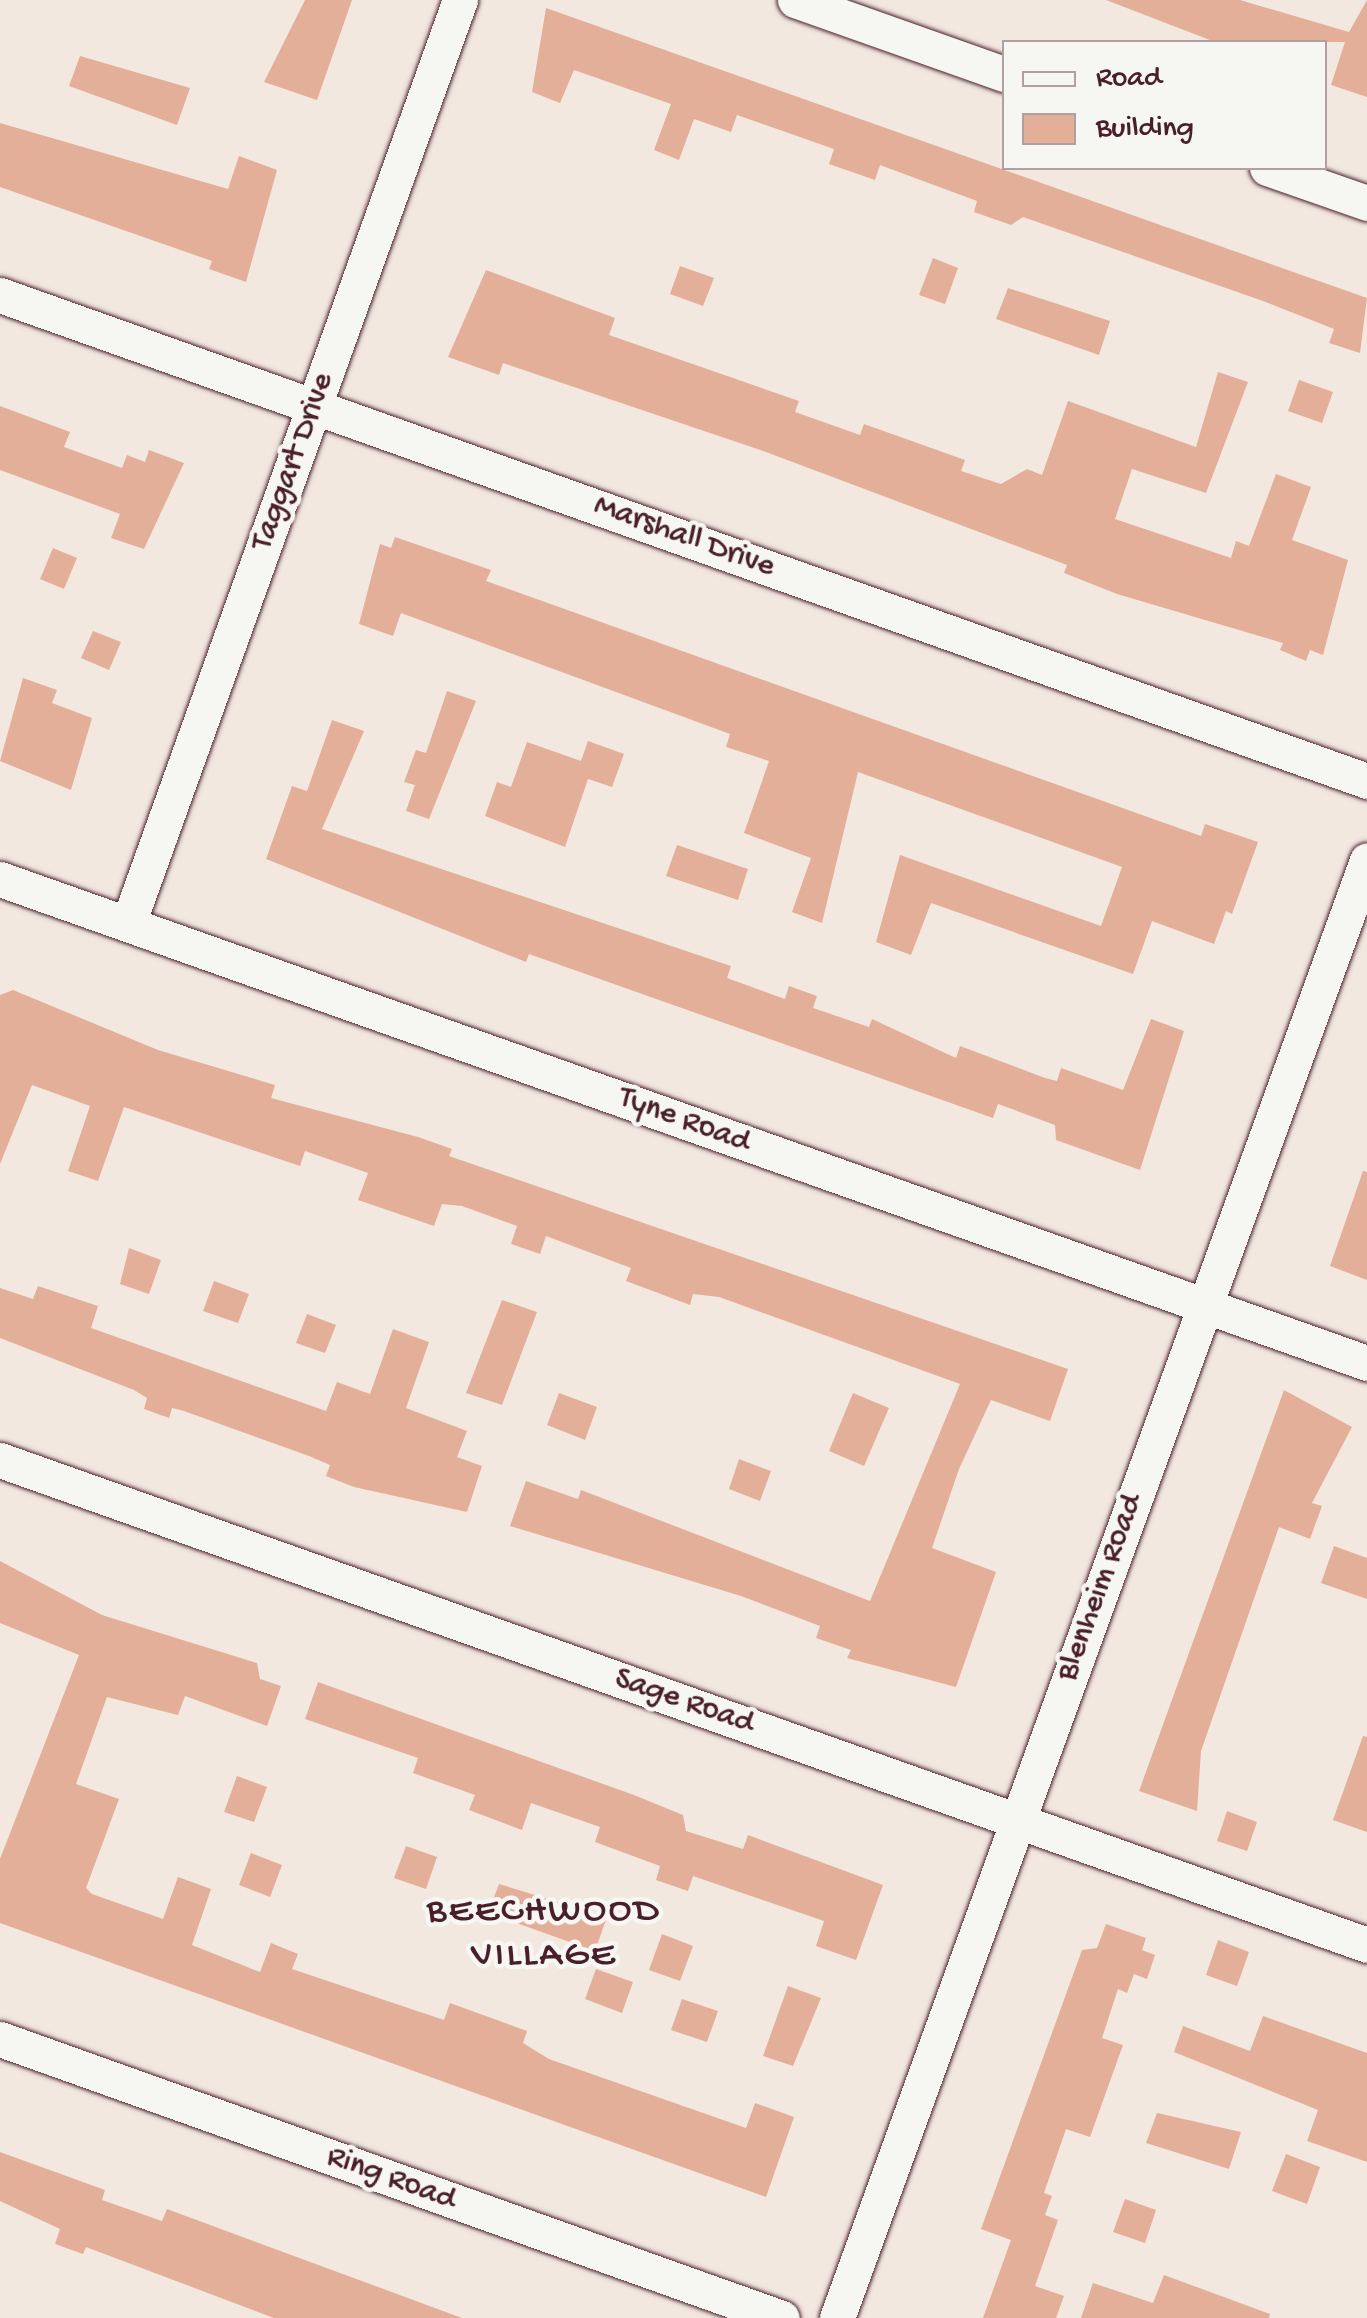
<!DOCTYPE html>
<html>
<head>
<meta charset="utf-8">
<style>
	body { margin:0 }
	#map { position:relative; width:1367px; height:2318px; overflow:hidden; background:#f2e8e0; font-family:"Gochi Hand",sans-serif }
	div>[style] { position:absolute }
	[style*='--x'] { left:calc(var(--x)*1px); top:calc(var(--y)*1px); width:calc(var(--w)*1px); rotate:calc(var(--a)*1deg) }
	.building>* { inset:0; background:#e4af99 }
	.roads { filter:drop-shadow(0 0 2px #4a1f2b) drop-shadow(0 0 2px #4a1f2b) }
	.street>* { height:35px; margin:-17.5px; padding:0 17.5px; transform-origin:17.5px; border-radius:17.5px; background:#f6f6f2 }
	span { translate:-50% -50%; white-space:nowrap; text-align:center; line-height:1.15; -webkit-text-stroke:9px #f6f6f2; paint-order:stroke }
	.street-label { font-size:32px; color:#4a1f2b }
	.quarter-label { font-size:38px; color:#4a1f2b; letter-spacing:2.5px }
	.legend { position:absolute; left:1002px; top:40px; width:325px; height:130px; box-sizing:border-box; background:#f6f6f2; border:2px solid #b1a0a2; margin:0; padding:12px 18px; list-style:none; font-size:30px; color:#4a1f2b }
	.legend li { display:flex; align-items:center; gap:20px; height:50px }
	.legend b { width:50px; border:2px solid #b1a0a2 }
</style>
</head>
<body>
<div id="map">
	<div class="building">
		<i style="clip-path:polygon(305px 0,352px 0,317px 100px,264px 82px)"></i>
		<i style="clip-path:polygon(1106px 0,1240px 0,1349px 32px,1367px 0,1367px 97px,1331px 85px,1345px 42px,1215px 42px)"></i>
		<i style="clip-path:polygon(546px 8px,1367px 298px,1360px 353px,1329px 343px,1334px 329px,1263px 301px,1023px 217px,1011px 225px,974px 212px,977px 201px,880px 165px,875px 180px,829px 164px,834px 149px,737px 115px,731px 132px,694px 119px,679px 160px,654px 150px,671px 104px,574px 70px,560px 103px,532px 92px)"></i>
		<i style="clip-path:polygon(80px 56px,190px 88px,177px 125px,69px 86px)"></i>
		<i style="clip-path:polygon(0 123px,228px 189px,239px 156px,277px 170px,246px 282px,209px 269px,212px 261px,0 187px)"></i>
		<i style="clip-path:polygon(933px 258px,958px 268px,945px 304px,919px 295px)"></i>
		<i style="clip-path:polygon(680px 266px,714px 278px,703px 306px,670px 294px)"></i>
		<i style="clip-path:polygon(486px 270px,615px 318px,609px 335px,799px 401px,795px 412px,860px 435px,864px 424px,965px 460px,961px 471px,1001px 484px,1027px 469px,1042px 475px,1068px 401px,1196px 447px,1218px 372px,1248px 382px,1206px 493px,1132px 469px,1115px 519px,1231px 558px,1236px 541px,1249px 546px,1276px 474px,1311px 487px,1292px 540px,1348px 560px,1323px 655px,1310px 650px,1306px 661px,1280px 650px,1283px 643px,1117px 594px,1064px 573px,1067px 565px,766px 452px,503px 363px,499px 375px,448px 357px)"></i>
		<i style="clip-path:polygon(1008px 288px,1110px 321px,1099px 355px,996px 319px)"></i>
		<i style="clip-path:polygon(1299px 380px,1333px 392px,1322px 423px,1288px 411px)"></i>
		<i style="clip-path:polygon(0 406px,70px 432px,64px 447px,122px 468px,127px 455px,145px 462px,149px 450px,184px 463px,144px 549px,111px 538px,120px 514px,0 470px)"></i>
		<i style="clip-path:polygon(395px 537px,491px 570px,486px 581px,1201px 836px,1205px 824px,1258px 842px,1232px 914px,1226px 911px,1214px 944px,1152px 921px,1133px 974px,931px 903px,911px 955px,876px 942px,900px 855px,1101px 926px,1122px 867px,858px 772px,822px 923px,792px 912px,811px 858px,744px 833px,769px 761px,726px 747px,730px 734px,401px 613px,393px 636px,359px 624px,380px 544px,391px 548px)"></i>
		<i style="clip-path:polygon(53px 548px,77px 558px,64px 589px,40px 579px)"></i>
		<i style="clip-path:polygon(93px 631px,121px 642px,109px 670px,81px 658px)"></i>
		<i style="clip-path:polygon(23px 678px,57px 690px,52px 703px,92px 718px,71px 790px,0 761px)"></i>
		<i style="clip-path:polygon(447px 691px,476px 701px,429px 819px,406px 811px,415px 785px,404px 782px,416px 750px,426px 753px)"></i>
		<i style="clip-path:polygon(332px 720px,364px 731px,322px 829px,731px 966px,727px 978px,785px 999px,789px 986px,817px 996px,813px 1008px,869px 1027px,872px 1019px,956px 1058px,960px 1046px,1045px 1078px,1057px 1081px,1061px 1068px,1123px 1090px,1151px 1019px,1184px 1031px,1140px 1170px,1056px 1140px,1055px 1125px,998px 1104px,993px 1118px,529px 954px,526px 962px,266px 859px,292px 786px,307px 791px)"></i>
		<i style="clip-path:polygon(588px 741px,624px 754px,612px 787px,588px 779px,565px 847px,485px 816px,497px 782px,511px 787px,527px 742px,581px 761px)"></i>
		<i style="clip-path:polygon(677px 845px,748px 869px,738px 900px,666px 876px)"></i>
		<i style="clip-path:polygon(13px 990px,158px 1050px,275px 1085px,271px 1098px,418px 1137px,452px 1149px,449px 1156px,1068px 1369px,1050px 1421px,991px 1400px,959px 1469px,932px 1548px,996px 1572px,956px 1687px,847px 1658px,851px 1650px,816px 1638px,820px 1626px,741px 1596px,510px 1526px,526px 1481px,578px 1499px,581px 1490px,870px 1601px,960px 1384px,719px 1297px,693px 1294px,690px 1305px,626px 1281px,631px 1268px,546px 1236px,540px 1254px,511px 1244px,517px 1226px,462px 1206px,442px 1204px,434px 1226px,358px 1200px,368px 1173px,305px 1151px,300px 1166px,124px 1107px,98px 1181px,68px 1171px,90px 1106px,32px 1085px,0 1164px,0 995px)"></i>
		<i style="clip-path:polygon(1363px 1171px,1367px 1172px,1367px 1280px,1330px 1266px)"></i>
		<i style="clip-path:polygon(129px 1248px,161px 1260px,149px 1294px,120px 1284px)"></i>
		<i style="clip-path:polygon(214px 1281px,249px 1294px,238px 1323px,203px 1311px)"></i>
		<i style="clip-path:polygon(38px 1286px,98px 1306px,91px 1328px,326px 1411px,337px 1382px,370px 1394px,393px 1329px,429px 1342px,406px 1408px,467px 1431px,457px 1457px,482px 1466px,467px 1512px,354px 1487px,326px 1476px,330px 1465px,309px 1456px,184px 1411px,172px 1408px,169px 1418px,144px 1409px,147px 1398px,134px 1390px,0 1338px,0 1288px,33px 1299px)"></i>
		<i style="clip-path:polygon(502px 1300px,537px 1312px,502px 1405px,466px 1393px)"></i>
		<i style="clip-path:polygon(307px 1314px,336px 1325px,325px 1353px,296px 1343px)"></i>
		<i style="clip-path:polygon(1284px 1390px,1352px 1427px,1312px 1503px,1322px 1506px,1310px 1539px,1279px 1527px,1201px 1751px,1197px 1811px,1139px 1791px)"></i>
		<i style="clip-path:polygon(559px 1393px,597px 1407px,585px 1440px,547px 1425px)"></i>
		<i style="clip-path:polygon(853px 1393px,889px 1408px,864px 1466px,829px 1451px)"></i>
		<i style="clip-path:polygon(739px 1459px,771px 1471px,760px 1501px,729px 1489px)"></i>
		<i style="clip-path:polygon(1334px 1546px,1367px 1558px,1367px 1599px,1321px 1583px)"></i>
		<i style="clip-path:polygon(0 1561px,102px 1615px,257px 1663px,260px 1679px,281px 1686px,267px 1726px,185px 1696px,178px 1715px,107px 1697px,76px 1784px,119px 1799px,86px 1888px,92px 1894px,163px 1919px,178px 1877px,211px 1889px,192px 1945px,260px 1972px,271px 1943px,298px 1954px,292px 1969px,444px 2020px,450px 2003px,527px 2031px,523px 2043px,549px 2059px,746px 2128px,755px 2103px,794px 2117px,766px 2197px,0 1923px,0 1859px,79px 1655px,0 1623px)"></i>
		<i style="clip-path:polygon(318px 1682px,634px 1795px,683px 1815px,686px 1831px,743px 1849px,748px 1835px,883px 1885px,856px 1960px,816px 1946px,824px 1921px,693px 1876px,688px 1891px,656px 1880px,660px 1866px,595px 1842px,600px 1827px,531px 1803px,522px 1830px,469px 1810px,475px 1795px,413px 1773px,418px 1758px,305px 1719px)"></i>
		<i style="clip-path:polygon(1363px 1736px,1367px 1737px,1367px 1832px,1333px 1820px)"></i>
		<i style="clip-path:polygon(237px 1776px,267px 1787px,254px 1822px,224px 1812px)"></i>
		<i style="clip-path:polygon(1227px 1811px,1257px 1822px,1247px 1851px,1217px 1841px)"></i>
		<i style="clip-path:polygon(406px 1846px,437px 1857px,426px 1889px,394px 1878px)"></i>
		<i style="clip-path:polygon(251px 1853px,282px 1865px,270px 1897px,239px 1885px)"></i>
		<i style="clip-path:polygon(499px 1884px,607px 1917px,595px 1951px,488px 1913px)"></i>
		<i style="clip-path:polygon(1106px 1924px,1146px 1938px,1142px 1950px,1155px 1955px,1147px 1979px,1134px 1974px,1127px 1993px,1118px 1989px,1102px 2038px,1123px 2045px,1090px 2137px,1066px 2129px,1044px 2193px,1052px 2196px,1045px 2215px,1058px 2220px,1035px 2286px,1064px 2296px,1056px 2318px,983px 2318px,1011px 2240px,981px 2229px,1082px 1950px,1097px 1948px)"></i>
		<i style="clip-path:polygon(662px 1934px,693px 1946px,680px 1981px,649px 1970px)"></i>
		<i style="clip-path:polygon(1218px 1940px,1249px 1952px,1237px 1986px,1206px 1975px)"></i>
		<i style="clip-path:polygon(596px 1969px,633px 1982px,622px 2013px,585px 1999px)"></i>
		<i style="clip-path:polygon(788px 1986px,821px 1998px,793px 2066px,763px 2056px)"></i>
		<i style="clip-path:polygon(682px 1999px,718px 2011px,707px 2042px,671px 2030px)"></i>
		<i style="clip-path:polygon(1263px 2016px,1367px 2053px,1367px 2162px,1307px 2141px,1318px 2110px,1174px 2052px,1183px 2026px,1250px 2051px)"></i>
		<i style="clip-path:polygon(1157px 2113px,1241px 2132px,1229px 2169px,1146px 2143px)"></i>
		<i style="clip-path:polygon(0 2152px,105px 2190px,102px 2200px,162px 2221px,167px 2209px,462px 2318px,274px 2318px,86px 2247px,83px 2254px,55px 2244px,60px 2229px,0 2201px)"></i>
		<i style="clip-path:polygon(1286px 2154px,1320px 2167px,1307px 2204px,1272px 2191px)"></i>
		<i style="clip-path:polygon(1125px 2199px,1156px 2210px,1145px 2243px,1113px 2232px)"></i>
		<i style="clip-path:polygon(1164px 2275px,1270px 2314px,1269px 2318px,1081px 2318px,1093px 2283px,1153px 2303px)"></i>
	</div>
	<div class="roads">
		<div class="street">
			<i style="--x:795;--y:0;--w:222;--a:19.5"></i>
			<i style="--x:1267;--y:168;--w:106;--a:19.3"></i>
			<i style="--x:0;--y:295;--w:1451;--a:19.57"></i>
			<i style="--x:0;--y:879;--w:1450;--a:19.5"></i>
			<i style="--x:128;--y:924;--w:982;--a:-70.24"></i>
			<i style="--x:0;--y:1460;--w:1450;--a:19.53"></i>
			<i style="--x:0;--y:2039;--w:830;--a:19.64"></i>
			<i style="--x:837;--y:2318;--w:1551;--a:-70.02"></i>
		</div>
	</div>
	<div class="street-label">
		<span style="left:294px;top:462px;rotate:-70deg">Taggart Drive</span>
		<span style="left:684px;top:537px;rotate:20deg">Marshall Drive</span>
		<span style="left:684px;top:1121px;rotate:20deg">Tyne Road</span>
		<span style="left:1101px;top:1588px;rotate:-70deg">Blenheim Road</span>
		<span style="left:684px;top:1702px;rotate:19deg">Sage Road</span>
		<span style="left:391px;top:2179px;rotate:20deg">Ring Road</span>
	</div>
	<div class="quarter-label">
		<span style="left:544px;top:1935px">BEECHWOOD<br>VILLAGE</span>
	</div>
	<ul class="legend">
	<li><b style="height:12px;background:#f6f6f2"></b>Road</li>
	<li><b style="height:28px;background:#e4af99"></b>Building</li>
	</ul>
</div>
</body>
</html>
